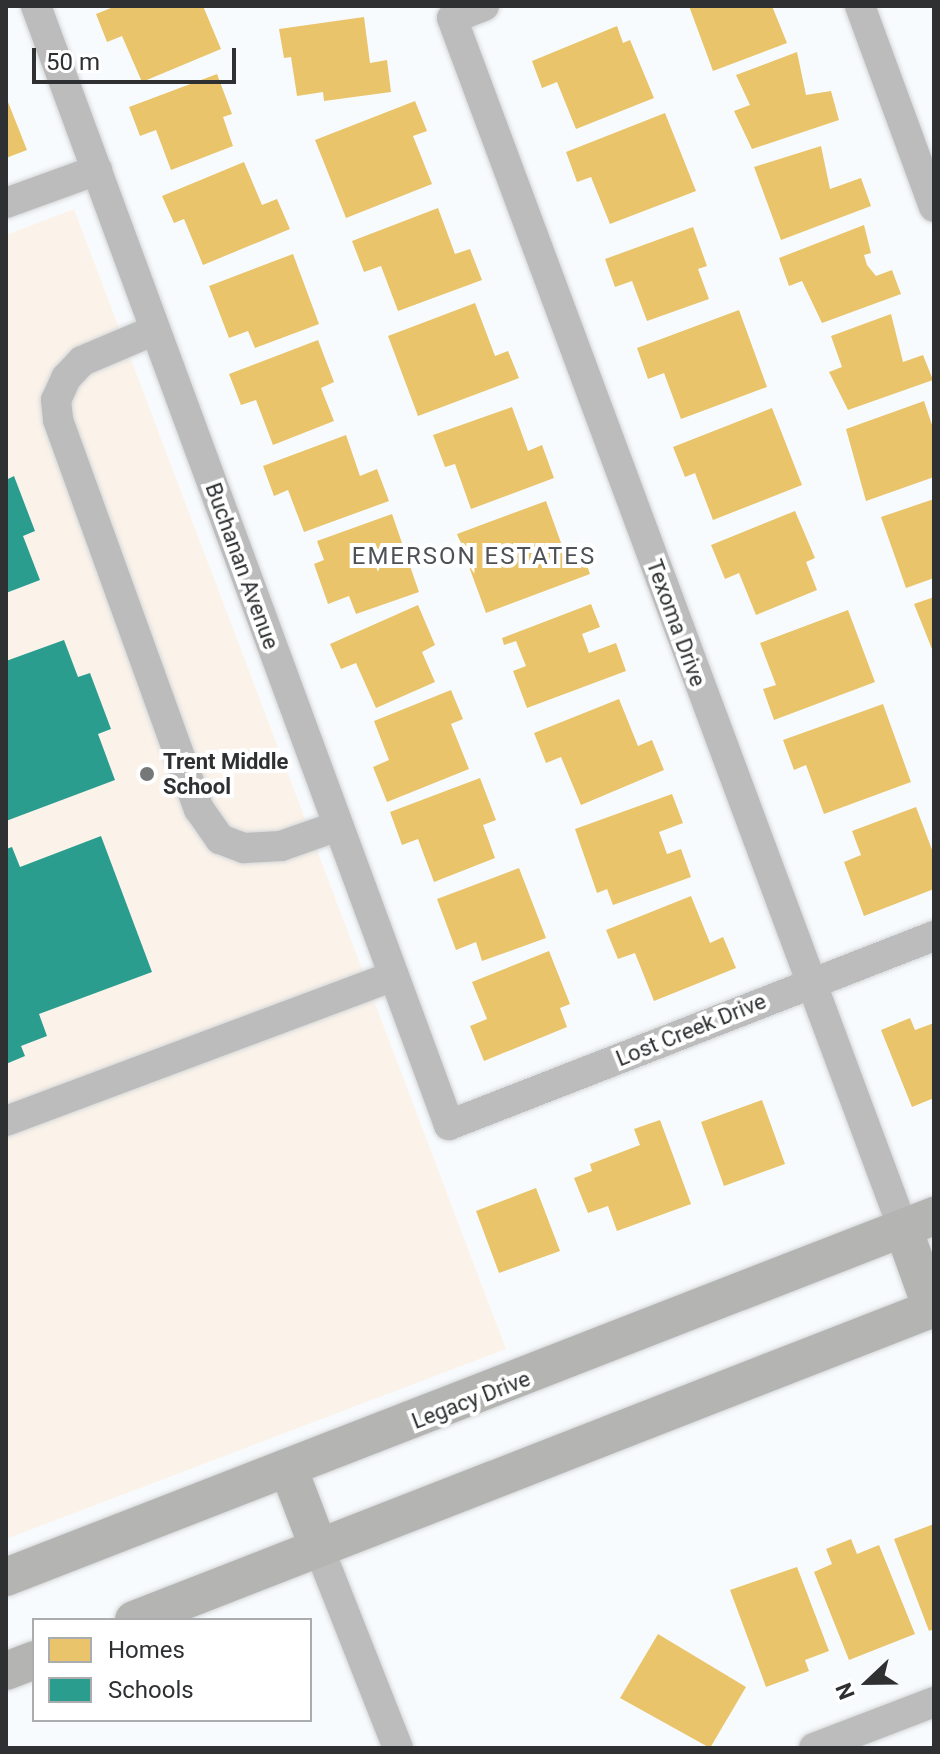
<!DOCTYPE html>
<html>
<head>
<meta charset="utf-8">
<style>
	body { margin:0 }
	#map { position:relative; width:940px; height:1754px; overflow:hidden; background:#f8fbfd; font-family:Roboto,sans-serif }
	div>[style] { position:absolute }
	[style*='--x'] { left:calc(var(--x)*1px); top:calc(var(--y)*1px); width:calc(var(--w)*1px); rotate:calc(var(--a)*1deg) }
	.education>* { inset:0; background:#fbf3ea }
	.homes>* { inset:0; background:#e9c46a }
	.schools>* { inset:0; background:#2a9d8f }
	.roads { filter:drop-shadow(0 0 2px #d4d6d8) drop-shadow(0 0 2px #d4d6d8) }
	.minor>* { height:30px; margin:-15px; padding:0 15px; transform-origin:15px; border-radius:15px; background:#bcbcbc }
	.major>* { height:38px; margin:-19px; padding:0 19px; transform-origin:19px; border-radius:19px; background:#b4b4b3 }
	.dots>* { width:22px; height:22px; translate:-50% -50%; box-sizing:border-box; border:4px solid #fff; border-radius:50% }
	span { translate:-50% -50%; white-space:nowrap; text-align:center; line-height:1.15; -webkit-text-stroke:8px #fff; paint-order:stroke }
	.street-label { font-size:22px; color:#2e3032 }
	.poi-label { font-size:22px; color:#2e3032; font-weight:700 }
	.left { translate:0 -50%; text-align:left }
	.neighbourhood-label { font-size:24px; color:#4e5257; letter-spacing:2px }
	.frame { position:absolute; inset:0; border:8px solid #2e3032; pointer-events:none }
	.legend { position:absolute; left:32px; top:1618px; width:280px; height:104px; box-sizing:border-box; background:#fff; border:2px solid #abacad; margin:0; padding:10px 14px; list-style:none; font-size:24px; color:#2e3032 }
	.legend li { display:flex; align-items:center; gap:16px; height:40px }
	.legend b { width:40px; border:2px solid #abacad }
	.north { position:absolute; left:828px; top:1642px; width:80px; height:80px; -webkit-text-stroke:6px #fff; paint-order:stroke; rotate:248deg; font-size:22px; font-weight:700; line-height:32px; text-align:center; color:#2e3032 }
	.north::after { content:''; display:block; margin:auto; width:28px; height:36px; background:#2e3032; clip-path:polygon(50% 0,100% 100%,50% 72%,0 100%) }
	.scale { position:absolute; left:32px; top:48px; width:204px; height:36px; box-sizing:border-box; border:4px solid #2e3032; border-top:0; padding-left:10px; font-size:24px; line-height:28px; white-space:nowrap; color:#2e3032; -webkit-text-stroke:6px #fff; paint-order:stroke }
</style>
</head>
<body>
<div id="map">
	<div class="education">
		<i style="clip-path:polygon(74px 209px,506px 1349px,6px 1539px,6px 235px)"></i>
	</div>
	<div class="homes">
		<i style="clip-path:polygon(116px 6px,203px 6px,221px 49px,142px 82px,122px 36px,107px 42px,96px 14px)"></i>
		<i style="clip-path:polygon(689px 6px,772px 6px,787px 43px,713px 71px)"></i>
		<i style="clip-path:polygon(364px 17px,370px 63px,387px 60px,391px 92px,324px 101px,323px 92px,297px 96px,291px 57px,284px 58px,279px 29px)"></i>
		<i style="clip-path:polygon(617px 26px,623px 43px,630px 40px,654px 98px,576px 129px,557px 82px,542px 88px,532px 61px)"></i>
		<i style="clip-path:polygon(797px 52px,806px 95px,831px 91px,839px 120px,752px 149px,734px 111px,750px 105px,736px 75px)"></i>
		<i style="clip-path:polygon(217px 74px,232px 114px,223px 117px,233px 146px,171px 170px,156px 130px,140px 136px,129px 107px)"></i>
		<i style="clip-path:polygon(6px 97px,27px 150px,6px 158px)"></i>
		<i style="clip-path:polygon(415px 101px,427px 131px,413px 136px,432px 184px,346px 218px,315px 140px)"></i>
		<i style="clip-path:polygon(665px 113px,696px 191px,610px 224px,591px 177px,577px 182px,566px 152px)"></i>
		<i style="clip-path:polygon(821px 146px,830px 189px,861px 178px,871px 206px,781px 240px,754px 167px)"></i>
		<i style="clip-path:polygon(244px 162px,262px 205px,277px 199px,290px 229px,203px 265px,184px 219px,174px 223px,162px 196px)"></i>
		<i style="clip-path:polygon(438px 208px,455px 254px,470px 249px,482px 280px,398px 311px,381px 266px,364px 272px,352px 241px)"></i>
		<i style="clip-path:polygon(864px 225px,871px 253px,864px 255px,867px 265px,876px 276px,892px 270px,901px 294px,822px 323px,802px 281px,789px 286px,779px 258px)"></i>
		<i style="clip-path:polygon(693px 227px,707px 266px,698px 269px,709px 299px,647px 321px,632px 281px,615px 287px,605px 259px)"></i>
		<i style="clip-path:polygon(293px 254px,319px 324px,255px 348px,248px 331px,229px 338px,209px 286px)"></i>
		<i style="clip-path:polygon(475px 303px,495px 356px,508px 351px,519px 378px,418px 416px,388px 336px)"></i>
		<i style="clip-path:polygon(739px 310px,767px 387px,681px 419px,664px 373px,648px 379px,637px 348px)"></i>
		<i style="clip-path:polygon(891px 314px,903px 362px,923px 355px,933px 380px,848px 410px,829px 372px,842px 367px,831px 336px)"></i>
		<i style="clip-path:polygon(318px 340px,334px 382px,321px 388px,334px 421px,273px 445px,256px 400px,241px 405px,229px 374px)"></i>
		<i style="clip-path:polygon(924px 401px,934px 431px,934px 477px,866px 501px,846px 429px)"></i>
		<i style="clip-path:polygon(512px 407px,528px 451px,542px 445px,554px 478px,471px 509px,455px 464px,445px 467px,433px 435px)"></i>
		<i style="clip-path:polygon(772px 408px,802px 485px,713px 520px,695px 473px,685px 477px,673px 447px)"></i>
		<i style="clip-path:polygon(346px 435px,360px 476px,377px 469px,389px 501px,304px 532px,288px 490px,274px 496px,263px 466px)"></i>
		<i style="clip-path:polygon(934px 499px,934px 578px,906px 588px,881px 517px)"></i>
		<i style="clip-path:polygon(546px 501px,564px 551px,580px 545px,590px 574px,486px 613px,457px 534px)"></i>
		<i style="clip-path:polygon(795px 511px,815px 558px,806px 562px,817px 590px,756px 615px,739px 573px,725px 579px,711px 545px)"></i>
		<i style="clip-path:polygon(392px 514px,419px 592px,356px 614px,349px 596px,328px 604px,314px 564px,324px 560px,317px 541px)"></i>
		<i style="clip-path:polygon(934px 597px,934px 654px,914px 604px)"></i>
		<i style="clip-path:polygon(591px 604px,600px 627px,582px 634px,589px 653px,616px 643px,626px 671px,527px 708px,513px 671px,526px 666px,516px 641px,504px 645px,502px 638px)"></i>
		<i style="clip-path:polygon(418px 605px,435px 645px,422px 652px,435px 682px,376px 708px,356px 663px,341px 669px,330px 644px)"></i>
		<i style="clip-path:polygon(848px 610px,875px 682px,774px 720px,763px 689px,776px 685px,760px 643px)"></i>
		<i style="clip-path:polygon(451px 690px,463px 719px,451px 724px,469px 769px,387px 802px,373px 767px,389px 760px,374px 721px)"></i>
		<i style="clip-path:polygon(619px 699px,638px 746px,652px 740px,664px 770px,581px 805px,561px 757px,546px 763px,534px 733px)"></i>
		<i style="clip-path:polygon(883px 704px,911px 782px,824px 814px,806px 765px,794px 770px,783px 740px)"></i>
		<i style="clip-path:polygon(480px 778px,496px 820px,483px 825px,495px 858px,434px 882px,418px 839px,402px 845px,390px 812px)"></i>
		<i style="clip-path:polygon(672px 794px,683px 823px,659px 832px,667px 854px,681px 849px,691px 877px,613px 905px,607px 889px,597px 893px,575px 829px)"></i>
		<i style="clip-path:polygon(916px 807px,934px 855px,934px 889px,864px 916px,844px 862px,861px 855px,852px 831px)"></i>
		<i style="clip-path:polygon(519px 868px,546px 938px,482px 961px,476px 942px,456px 950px,437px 899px)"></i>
		<i style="clip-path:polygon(691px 896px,710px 943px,723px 937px,736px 968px,654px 1001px,635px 953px,618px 959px,606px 930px)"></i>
		<i style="clip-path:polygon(549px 951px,570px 1004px,560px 1008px,567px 1027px,484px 1061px,470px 1026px,487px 1019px,472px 982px)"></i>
		<i style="clip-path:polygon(910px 1018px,915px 1030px,934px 1023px,934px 1098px,912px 1107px,881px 1030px)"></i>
		<i style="clip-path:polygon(762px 1100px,785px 1164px,724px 1186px,701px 1122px)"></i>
		<i style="clip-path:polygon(660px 1120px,691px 1204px,617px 1231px,608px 1206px,588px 1213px,574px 1178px,592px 1171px,590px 1164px,640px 1145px,634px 1129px)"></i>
		<i style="clip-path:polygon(536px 1188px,560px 1251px,499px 1273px,476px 1211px)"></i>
		<i style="clip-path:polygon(934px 1524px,934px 1629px,929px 1631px,894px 1539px)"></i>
		<i style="clip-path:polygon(851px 1539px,857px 1554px,879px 1545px,915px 1634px,849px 1660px,814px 1572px,832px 1564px,826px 1549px)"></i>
		<i style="clip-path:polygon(797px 1567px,829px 1651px,805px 1660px,809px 1671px,766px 1687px,730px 1590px)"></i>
		<i style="clip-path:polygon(658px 1634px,746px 1687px,710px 1748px,620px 1698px)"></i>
	</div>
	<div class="schools">
		<i style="clip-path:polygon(14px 476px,35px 531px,23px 536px,40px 580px,6px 593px,6px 480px)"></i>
		<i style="clip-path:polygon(64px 640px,78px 677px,90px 673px,111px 729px,98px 734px,115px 780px,6px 821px,6px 661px)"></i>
		<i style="clip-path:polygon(101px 836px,152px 972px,39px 1014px,47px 1036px,21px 1046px,25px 1056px,6px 1064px,6px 849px,12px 847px,20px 867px)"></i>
	</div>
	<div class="roads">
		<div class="minor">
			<i style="--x:36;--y:6;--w:1193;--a:69.74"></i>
			<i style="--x:449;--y:1125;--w:521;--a:-21.29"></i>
			<i style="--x:484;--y:6;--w:34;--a:159"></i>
			<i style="--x:452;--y:18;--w:1291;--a:69.56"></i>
			<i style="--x:860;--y:6;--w:214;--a:69.8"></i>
			<i style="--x:6;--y:203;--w:97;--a:-19.9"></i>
			<i style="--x:155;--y:330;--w:79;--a:157"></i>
			<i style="--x:82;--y:361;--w:23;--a:133"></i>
			<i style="--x:66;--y:378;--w:24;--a:114"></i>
			<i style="--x:56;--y:400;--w:20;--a:84"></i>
			<i style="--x:58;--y:420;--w:414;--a:70.1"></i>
			<i style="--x:199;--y:809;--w:37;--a:55"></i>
			<i style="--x:220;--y:839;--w:26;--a:21"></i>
			<i style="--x:244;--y:848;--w:37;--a:-3"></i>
			<i style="--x:281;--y:846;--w:60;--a:-19.3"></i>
			<i style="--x:6;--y:1121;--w:414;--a:-20.5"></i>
			<i style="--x:318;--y:1546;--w:217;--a:68.4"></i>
			<i style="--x:814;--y:1748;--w:129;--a:-21"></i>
		</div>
		<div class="major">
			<i style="--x:903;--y:1228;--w:86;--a:70.3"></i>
			<i style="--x:289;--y:1470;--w:81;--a:69.1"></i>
			<i style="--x:6;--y:1577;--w:996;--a:-21.26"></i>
			<i style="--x:134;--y:1620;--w:859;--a:-21.31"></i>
			<i style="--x:6;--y:1671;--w:30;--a:-21"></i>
		</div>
	</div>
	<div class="dots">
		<i style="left:147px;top:774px;background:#757779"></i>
	</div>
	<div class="street-label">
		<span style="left:242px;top:566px;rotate:70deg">Buchanan Avenue</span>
		<span style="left:676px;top:623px;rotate:70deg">Texoma Drive</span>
		<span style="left:691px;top:1030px;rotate:-22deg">Lost Creek Drive</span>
		<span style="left:471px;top:1400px;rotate:-21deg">Legacy Drive</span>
	</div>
	<div class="poi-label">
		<span class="left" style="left:163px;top:774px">Trent Middle<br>School</span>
	</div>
	<div class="neighbourhood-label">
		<span style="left:474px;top:557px">EMERSON ESTATES</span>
	</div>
	<div class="frame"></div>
	<ul class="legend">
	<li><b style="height:22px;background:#e9c46a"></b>Homes</li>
	<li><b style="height:22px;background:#2a9d8f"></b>Schools</li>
	</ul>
	<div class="north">N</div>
	<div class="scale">50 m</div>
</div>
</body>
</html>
